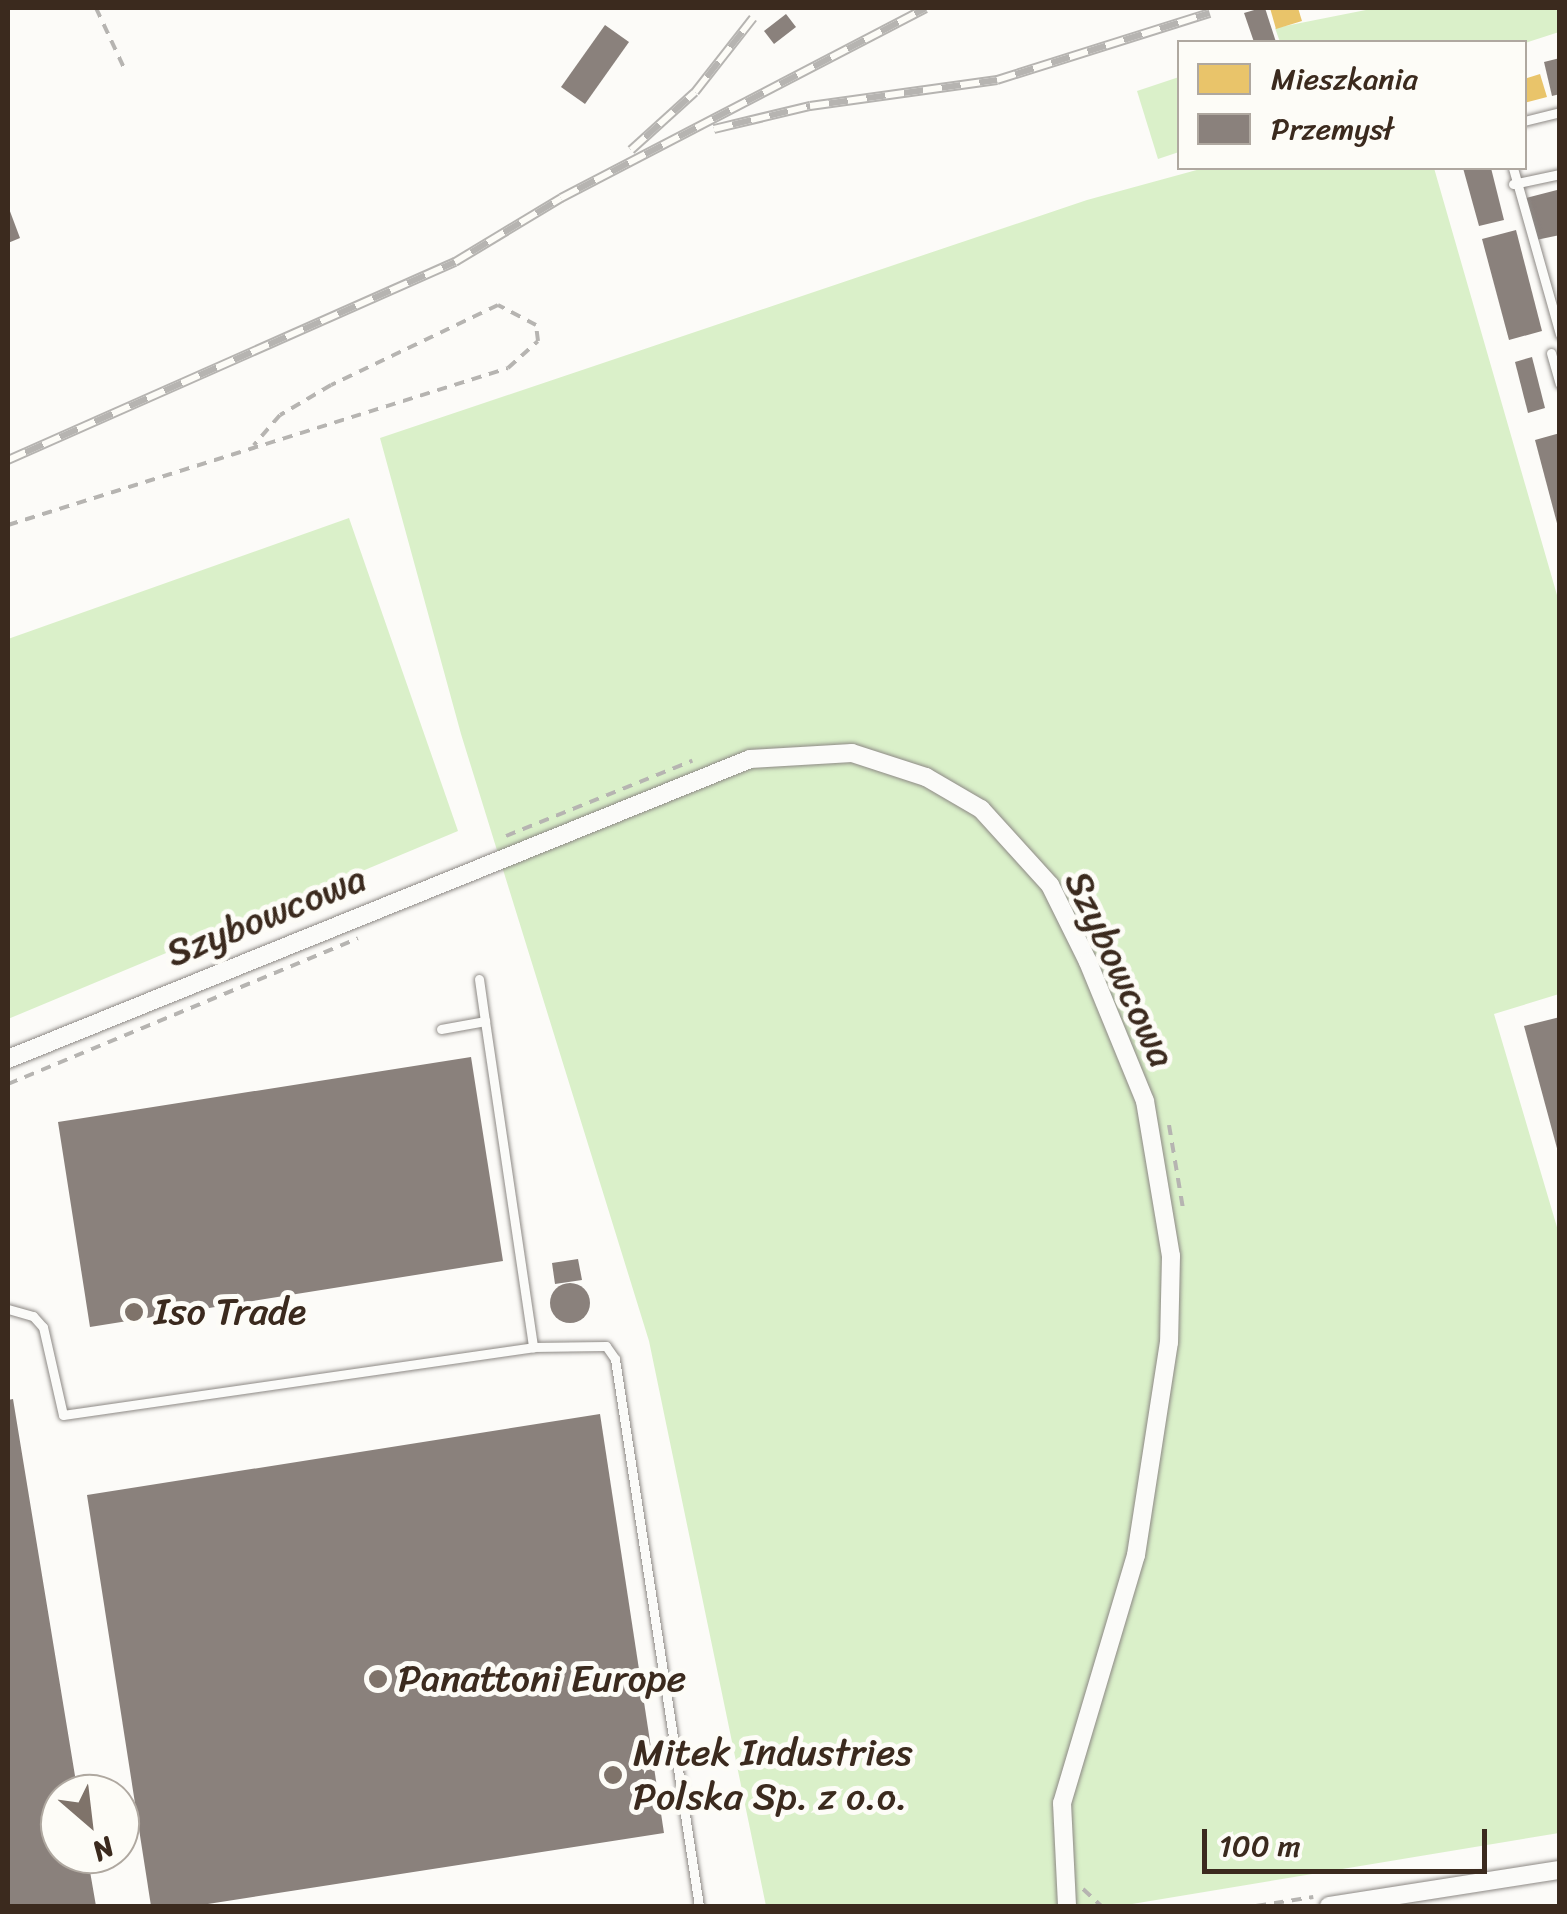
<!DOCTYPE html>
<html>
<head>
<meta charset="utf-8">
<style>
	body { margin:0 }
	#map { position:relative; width:1567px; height:1914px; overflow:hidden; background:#fcfbf8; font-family:Sriracha,sans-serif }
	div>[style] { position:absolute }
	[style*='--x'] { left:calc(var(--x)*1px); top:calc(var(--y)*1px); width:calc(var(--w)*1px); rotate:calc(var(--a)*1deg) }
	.green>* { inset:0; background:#daf0c9 }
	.homes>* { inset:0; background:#e9c46a }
	.industry>* { inset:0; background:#8a817c }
	.round { border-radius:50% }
	.path>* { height:4px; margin-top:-2px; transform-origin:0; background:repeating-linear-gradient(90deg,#b6b4b1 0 10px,transparent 0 18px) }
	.roads { filter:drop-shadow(0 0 2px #8d8985) drop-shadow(0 0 2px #8d8985) }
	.lane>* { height:9px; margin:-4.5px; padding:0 4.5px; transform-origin:4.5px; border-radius:4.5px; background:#fbfbf9 }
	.street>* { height:18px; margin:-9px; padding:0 9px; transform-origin:9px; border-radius:9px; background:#fbfbf9 }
	.rail>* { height:10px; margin-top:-5px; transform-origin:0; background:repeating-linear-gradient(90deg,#fdfcf7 0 19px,#b6b4b1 0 38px); box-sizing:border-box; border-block:2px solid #b6b4b1 }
	.dots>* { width:28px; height:28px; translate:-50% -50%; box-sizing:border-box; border:5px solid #fdfcf7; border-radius:50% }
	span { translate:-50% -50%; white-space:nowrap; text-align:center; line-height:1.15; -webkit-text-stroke:10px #fdfcf7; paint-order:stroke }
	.street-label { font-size:38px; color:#3b2a1e }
	.poi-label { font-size:38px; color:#3b2a1e }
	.left { translate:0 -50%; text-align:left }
	.frame { position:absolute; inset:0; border:10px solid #3b2a1e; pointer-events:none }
	.legend { position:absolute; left:1177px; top:40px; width:350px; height:130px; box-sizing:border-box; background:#fdfcf7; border:2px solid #afa8a0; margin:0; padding:12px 18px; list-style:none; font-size:30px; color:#3b2a1e }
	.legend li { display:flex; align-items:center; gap:20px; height:50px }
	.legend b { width:50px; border:2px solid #afa8a0 }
	.north { position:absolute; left:40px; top:1774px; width:100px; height:100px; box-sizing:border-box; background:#fdfcf7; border:2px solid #afa8a0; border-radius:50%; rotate:152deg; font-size:28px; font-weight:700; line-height:40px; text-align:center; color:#3b2a1e }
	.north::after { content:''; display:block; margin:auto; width:35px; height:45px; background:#7f736a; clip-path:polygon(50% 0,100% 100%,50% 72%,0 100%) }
	.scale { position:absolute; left:1202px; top:1829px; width:285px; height:45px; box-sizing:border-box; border:5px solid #3b2a1e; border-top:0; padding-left:12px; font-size:30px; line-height:35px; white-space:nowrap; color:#3b2a1e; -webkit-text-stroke:8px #fdfcf7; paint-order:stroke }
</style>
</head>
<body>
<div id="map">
	<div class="green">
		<i style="clip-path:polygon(1376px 8px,1559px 8px,1559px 32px,1525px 43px,1280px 42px,1275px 28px)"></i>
		<i style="clip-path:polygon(1179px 77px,1179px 152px,1158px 159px,1137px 91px)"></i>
		<i style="clip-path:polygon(1204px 168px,1434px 168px,1559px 602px,1559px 994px,1494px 1014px,1559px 1234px,1559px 1833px,1120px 1906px,766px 1906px,649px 1341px,461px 734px,380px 438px,1087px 200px)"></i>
		<i style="clip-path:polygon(349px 518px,458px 831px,8px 1019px,8px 639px)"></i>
	</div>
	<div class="homes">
		<i style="clip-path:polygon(1270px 8px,1298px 8px,1302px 21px,1276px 29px)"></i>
		<i style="clip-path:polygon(1540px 74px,1547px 97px,1524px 103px,1524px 79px)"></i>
	</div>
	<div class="industry">
		<i style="clip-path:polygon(1261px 8px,1265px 8px,1276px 42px,1254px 42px,1244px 13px)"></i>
		<i style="clip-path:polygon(786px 14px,796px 27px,774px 44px,764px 31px)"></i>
		<i style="clip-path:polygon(605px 25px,629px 42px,585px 104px,561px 87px)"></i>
		<i style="clip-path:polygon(1560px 58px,1560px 94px,1552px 96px,1544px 62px)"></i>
		<i style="clip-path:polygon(1463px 168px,1491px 168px,1504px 220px,1479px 226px)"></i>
		<i style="clip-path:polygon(1557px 190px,1560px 235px,1536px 240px,1526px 198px)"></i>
		<i style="clip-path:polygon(8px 206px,20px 238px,8px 243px)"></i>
		<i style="clip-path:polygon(1516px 230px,1542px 331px,1509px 340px,1482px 239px)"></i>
		<i style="clip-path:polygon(1532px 357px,1545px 408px,1528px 413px,1515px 362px)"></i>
		<i style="clip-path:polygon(1560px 433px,1560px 527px,1558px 527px,1535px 440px)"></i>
		<i style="clip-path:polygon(1560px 1017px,1560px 1152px,1558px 1152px,1524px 1026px)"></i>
		<i style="clip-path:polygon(471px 1057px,503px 1261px,90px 1327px,58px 1122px)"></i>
		<i style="clip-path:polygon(578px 1259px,582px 1280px,555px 1284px,552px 1263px)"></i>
		<i class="round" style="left:550px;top:1283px;width:40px;height:40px"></i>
		<i style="clip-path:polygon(13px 1399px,78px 1794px,60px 1794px,60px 1854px,87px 1854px,96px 1906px,8px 1906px,8px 1400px)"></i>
		<i style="clip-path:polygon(600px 1414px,664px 1833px,195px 1906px,151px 1906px,87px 1495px)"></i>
	</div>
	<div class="path">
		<i style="--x:96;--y:8;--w:71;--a:64.9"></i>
		<i style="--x:8;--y:525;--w:524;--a:-17.43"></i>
		<i style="--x:508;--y:368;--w:40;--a:-42"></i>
		<i style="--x:538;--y:341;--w:16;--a:-97"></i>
		<i style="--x:536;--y:325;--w:43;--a:-152.2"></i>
		<i style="--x:498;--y:305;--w:185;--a:154.4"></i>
		<i style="--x:331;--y:385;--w:59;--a:149.5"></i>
		<i style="--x:280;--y:415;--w:40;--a:131"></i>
		<i style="--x:506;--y:836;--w:201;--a:-22"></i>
		<i style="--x:8;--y:1084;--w:379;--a:-22.6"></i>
		<i style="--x:1169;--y:1125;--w:85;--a:80.5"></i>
		<i style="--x:1083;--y:1889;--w:25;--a:43"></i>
		<i style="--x:1256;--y:1906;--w:58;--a:-9"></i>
	</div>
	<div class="roads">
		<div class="lane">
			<i style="--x:1524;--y:121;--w:37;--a:-14"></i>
			<i style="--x:1513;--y:168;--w:173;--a:74.2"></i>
			<i style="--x:1513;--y:184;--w:48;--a:-12"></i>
			<i style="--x:1551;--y:353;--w:32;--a:74"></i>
			<i style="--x:479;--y:979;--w:42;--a:81.9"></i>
			<i style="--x:441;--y:1029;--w:45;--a:-10.3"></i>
			<i style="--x:485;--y:1021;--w:330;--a:81.6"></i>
			<i style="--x:8;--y:1309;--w:26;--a:16"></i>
			<i style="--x:33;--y:1316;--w:15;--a:48"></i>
			<i style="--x:43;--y:1327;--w:90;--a:77.2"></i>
			<i style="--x:63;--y:1415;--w:475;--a:-8.2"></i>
			<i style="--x:533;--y:1347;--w:73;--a:-0.8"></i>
			<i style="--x:606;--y:1346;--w:16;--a:55"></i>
			<i style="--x:615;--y:1359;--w:553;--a:81.27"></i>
		</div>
		<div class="street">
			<i style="--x:8;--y:1059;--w:800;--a:-22.01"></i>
			<i style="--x:750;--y:759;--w:102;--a:-3.4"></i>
			<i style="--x:852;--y:753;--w:78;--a:18"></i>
			<i style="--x:926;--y:777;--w:64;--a:30.2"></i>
			<i style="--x:981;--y:809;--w:103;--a:47.8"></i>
			<i style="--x:1050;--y:885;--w:86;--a:63.7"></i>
			<i style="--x:1088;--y:962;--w:150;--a:67.7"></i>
			<i style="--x:1145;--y:1101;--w:157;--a:80.5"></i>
			<i style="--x:1171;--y:1256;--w:86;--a:91.3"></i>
			<i style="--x:1169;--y:1342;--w:216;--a:98.8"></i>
			<i style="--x:1136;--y:1555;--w:259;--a:106.6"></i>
			<i style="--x:1062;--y:1803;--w:103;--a:87.2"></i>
			<i style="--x:1329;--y:1906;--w:234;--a:-8.9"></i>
		</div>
	</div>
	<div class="rail">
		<i style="--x:714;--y:129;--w:99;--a:-13.5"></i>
		<i style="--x:810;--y:106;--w:189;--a:-7.9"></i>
		<i style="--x:997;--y:80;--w:223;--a:-17.5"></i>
		<i style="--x:631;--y:150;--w:86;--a:-42.2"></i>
		<i style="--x:695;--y:92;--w:94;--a:-51.9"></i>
		<i style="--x:8;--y:460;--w:489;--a:-23.9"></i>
		<i style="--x:455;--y:262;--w:124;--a:-31.1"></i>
		<i style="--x:561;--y:198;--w:411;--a:-27.5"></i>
	</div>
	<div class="dots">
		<i style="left:134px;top:1312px;background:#7f736a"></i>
		<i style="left:378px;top:1679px;background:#7f736a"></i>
		<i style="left:613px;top:1775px;background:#7f736a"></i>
	</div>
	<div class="street-label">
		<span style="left:266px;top:916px;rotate:-22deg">Szybowcowa</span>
		<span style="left:1120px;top:969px;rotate:65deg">Szybowcowa</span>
	</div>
	<div class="poi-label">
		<span class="left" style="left:154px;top:1312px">Iso Trade</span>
		<span class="left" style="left:398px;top:1679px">Panattoni Europe</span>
		<span class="left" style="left:633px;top:1775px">Mitek Industries<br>Polska Sp. z o.o.</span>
	</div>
	<div class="frame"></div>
	<ul class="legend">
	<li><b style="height:28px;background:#e9c46a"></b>Mieszkania</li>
	<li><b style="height:28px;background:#8a817c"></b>Przemysł</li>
	</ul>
	<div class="north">N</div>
	<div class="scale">100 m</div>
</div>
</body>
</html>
